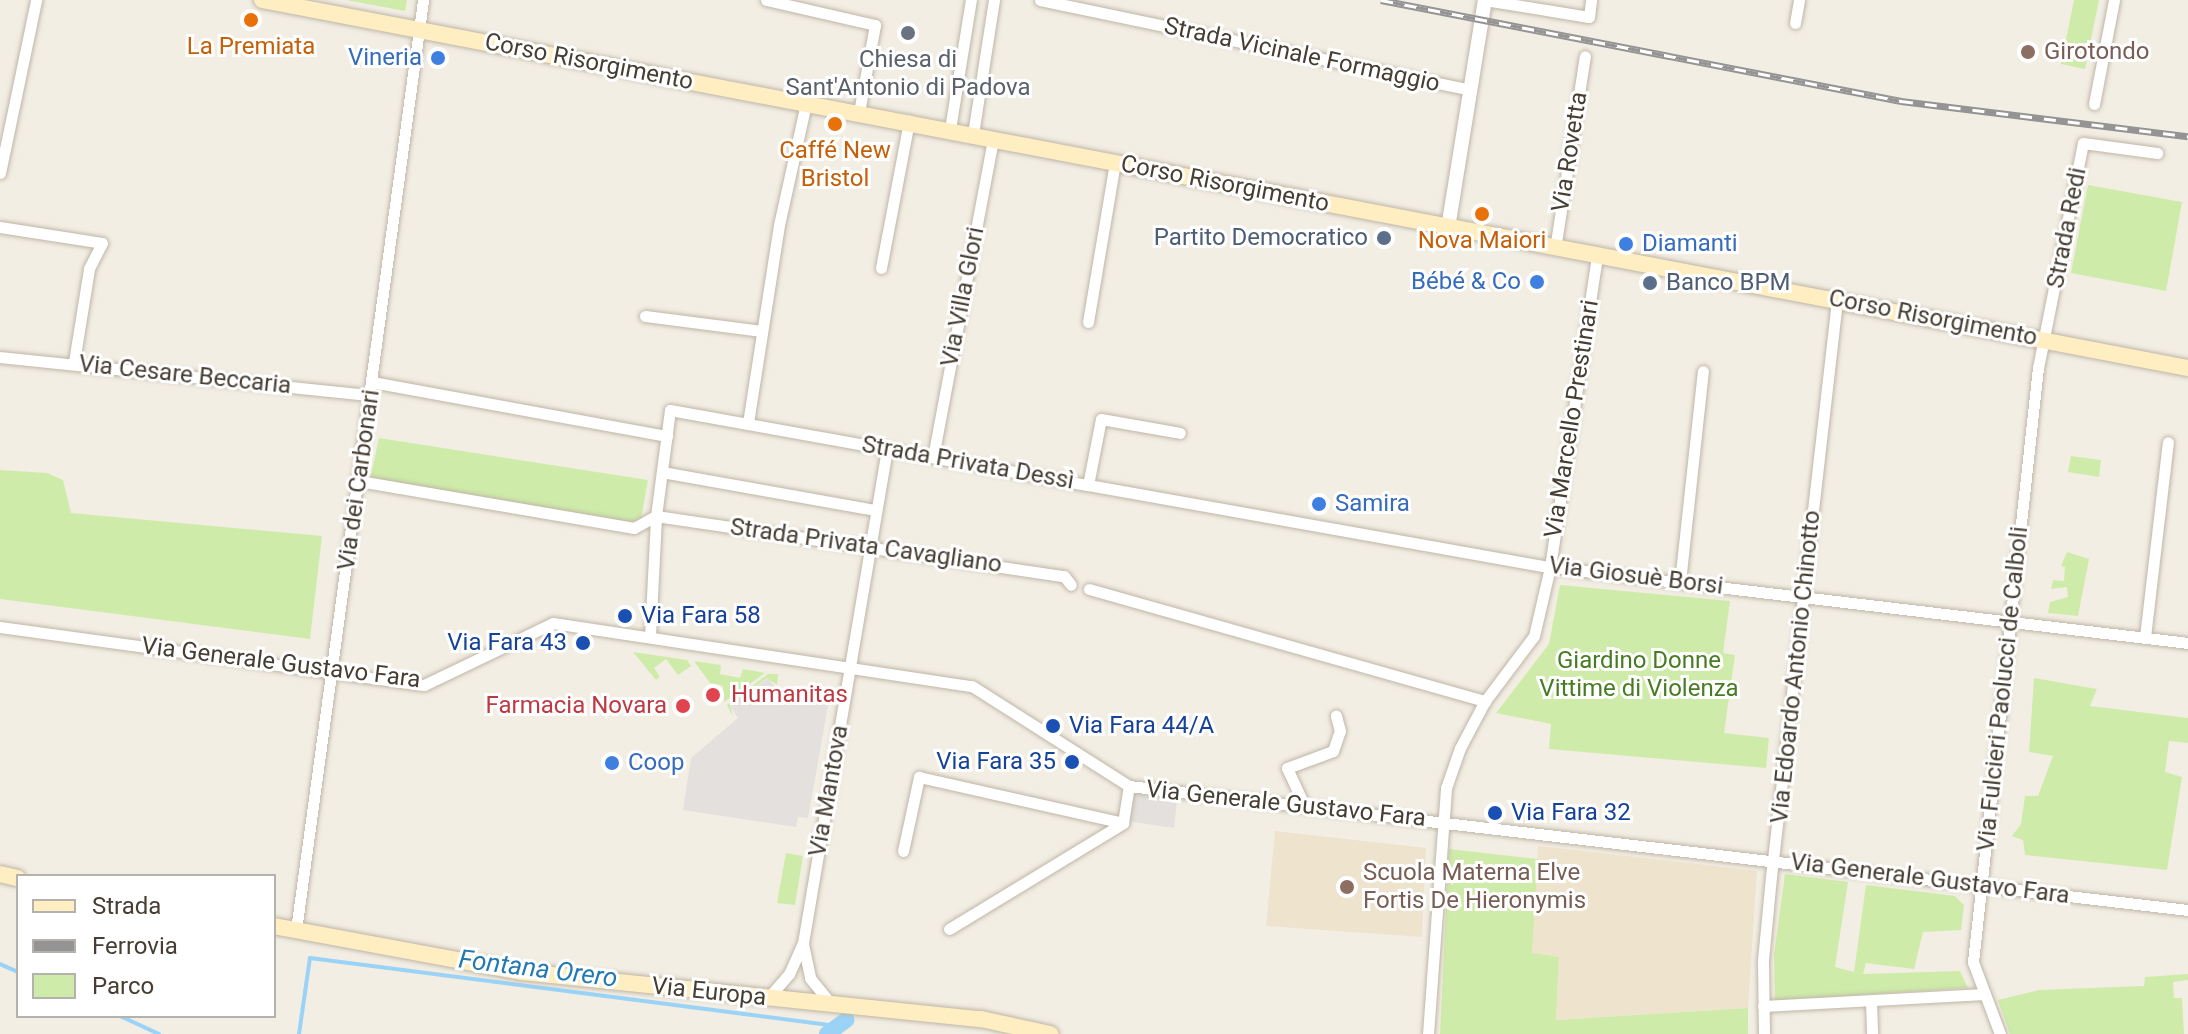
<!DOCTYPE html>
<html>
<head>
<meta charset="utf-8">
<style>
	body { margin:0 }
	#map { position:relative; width:2188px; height:1034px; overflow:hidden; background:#f3eee4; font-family:Roboto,sans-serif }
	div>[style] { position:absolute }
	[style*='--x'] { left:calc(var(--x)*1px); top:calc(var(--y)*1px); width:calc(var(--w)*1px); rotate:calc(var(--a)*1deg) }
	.education>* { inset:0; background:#eee3cc }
	.green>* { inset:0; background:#cfeba9 }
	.parking>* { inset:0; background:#e3e0dd }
	.stream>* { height:4px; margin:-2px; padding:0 2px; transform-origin:2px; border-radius:2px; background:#9ad3f6 }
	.canal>* { height:16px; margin:-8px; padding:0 8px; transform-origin:8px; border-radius:8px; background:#9ad3f6 }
	.roads { filter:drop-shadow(0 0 2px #bfb6a6) drop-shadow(0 0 2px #bfb6a6) }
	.minor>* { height:11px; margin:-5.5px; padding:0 5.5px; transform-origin:5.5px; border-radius:5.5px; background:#fff }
	.tertiary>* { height:14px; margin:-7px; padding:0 7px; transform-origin:7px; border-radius:7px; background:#fff }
	.secondary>* { height:16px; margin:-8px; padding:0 8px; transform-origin:8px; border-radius:8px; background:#ffeec2 }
	.rail>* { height:7px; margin-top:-3.5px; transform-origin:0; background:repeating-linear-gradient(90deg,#fff 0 12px,#949494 0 24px); box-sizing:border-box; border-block:2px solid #949494 }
	.dots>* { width:22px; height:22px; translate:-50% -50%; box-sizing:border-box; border:4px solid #fff; border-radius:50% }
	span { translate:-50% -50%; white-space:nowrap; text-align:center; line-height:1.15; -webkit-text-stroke:6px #fff; paint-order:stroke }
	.food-label { font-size:24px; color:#c56008 }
	.education-label { font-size:24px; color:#785e54 }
	.left { translate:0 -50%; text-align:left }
	.street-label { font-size:24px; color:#463e33 }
	.shop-label { font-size:24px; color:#366cbe }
	.right { translate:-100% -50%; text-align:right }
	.worship-label { font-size:24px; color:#5b616d }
	.service-label { font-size:24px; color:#4e5e75 }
	.transit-label { font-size:24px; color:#164399 }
	.park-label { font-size:24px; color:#477c22 }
	.health-label { font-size:24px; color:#be3a42 }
	.water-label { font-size:26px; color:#237ab2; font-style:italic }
	.legend { position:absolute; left:16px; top:874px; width:260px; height:144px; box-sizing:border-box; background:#fff; border:2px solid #b5b2ad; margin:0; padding:10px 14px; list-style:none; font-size:24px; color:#463e33 }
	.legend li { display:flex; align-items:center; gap:16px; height:40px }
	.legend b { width:40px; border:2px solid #b5b2ad }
</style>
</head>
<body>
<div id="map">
	<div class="education">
		<i style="clip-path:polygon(1275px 831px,1426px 848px,1422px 937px,1266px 926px)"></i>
		<i style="clip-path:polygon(1538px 846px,1757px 871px,1748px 1008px,1556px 1020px,1559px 957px,1532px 953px)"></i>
	</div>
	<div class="green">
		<i style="clip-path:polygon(346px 0,407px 0,405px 11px)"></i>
		<i style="clip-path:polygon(2074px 0,2099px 0,2085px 69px,2061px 64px)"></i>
		<i style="clip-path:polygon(2088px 185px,2182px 202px,2166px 291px,2071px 273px)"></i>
		<i style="clip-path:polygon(379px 438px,648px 480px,641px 519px,631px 522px,370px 479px)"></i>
		<i style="clip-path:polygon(2071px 456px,2101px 460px,2099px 477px,2068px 472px)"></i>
		<i style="clip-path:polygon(0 470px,47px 473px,63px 480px,71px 513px,322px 536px,310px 639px,0 599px)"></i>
		<i style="clip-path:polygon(2067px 552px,2089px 559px,2078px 616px,2048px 613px,2050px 602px,2068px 597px,2067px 587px,2051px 589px,2053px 580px,2064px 581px,2065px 567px,2061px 566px)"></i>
		<i style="clip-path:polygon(1560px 585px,1730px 601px,1723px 653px,1735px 655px,1724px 733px,1769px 738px,1766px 768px,1549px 749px,1551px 724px,1496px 713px,1549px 644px)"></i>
		<i style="clip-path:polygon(633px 652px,687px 660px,691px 666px,678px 675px,666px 659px,654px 668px,660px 677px,656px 680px)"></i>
		<i style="clip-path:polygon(694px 661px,721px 665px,720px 674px,740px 678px,743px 669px,765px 673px,724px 702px,723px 686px,710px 683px)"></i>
		<i style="clip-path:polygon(768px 674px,778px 674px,777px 685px,767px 678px,730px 705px,733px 717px,727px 705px)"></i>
		<i style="clip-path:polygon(2034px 678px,2097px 689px,2090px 706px,2188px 718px,2188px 743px,2169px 741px,2165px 772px,2182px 777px,2167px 870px,2025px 855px,2023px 840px,2012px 836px,2021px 824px,2025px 796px,2038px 796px,2053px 756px,2029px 752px)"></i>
		<i style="clip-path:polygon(1449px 849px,1538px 859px,1532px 953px,1559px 957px,1556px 1020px,1748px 1008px,1748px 1034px,1440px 1034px)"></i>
		<i style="clip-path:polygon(786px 853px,803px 856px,795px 905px,777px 903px)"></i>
		<i style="clip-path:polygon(1785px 874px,1848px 882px,1835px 967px,1854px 972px,1866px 885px,1955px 896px,1964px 905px,1961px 930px,1923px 932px,1914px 969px,1866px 963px,1863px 974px,1960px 971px,1968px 988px,1775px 1001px,1774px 955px)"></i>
		<i style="clip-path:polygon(2188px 974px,2188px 980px,2173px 982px,2174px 998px,2182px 998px,2184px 1034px,2010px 1034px,1998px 1000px,2039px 990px,2144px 986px,2145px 977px)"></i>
	</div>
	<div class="parking">
		<i style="clip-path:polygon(768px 678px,778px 691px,829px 700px,808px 818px,798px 817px,796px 827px,683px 810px,691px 758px,738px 718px,730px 706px)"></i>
		<i style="clip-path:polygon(1132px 793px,1177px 800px,1174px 828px,1127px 821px)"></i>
	</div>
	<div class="stream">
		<i style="--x:0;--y:964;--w:20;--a:24"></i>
		<i style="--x:120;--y:1016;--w:43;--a:24.8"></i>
		<i style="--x:299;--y:1034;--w:77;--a:-81.8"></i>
		<i style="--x:310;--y:958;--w:531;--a:7.35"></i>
	</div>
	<div class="canal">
		<i style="--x:827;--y:1034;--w:24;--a:-36"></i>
	</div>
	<div class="roads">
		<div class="minor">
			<i style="--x:766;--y:0;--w:112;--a:12.9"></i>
			<i style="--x:875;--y:25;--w:88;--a:100.4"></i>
			<i style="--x:1040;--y:0;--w:440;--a:11.8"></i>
			<i style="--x:1485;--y:0;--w:105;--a:9.3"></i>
			<i style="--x:1589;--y:17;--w:17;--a:-83"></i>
			<i style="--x:1795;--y:23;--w:23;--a:-80"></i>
			<i style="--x:2094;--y:104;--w:106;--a:-79.1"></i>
			<i style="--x:950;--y:129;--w:131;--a:-80.8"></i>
			<i style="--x:973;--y:134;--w:136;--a:-81.1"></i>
			<i style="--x:0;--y:173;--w:177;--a:-78.2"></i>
			<i style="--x:0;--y:227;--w:103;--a:8.9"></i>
			<i style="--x:102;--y:243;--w:29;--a:117"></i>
			<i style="--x:89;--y:269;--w:94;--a:99.2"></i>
			<i style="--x:1555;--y:249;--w:195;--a:-81.2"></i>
			<i style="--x:881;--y:268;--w:150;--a:-79.2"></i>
			<i style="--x:645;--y:316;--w:118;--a:7.3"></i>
			<i style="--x:1088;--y:322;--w:162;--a:-80.4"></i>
			<i style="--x:0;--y:357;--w:372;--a:5.9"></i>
			<i style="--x:372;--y:382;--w:300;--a:10.4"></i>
			<i style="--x:748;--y:423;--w:200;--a:-81.1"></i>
			<i style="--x:779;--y:225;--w:125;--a:-77.5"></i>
			<i style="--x:933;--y:457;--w:325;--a:-79.3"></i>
			<i style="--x:662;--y:472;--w:217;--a:10.1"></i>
			<i style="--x:359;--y:481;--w:279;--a:9.7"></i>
			<i style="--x:634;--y:528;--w:25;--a:-29"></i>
			<i style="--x:1088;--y:485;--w:469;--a:10.1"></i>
			<i style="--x:1550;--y:567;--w:643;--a:6.79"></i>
			<i style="--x:656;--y:516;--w:412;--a:8.4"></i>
			<i style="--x:1064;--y:576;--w:11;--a:52"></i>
			<i style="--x:1680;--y:582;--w:212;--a:-83.8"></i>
			<i style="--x:1089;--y:589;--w:412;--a:15.8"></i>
			<i style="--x:0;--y:627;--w:428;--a:7.8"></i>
			<i style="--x:424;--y:685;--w:143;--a:-25.7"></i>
			<i style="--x:553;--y:623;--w:424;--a:8.6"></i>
			<i style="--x:972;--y:686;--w:186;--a:32.5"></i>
			<i style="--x:1129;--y:786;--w:1066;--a:6.68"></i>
			<i style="--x:650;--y:636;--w:120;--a:-87.1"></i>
			<i style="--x:656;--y:516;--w:107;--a:-82.5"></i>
			<i style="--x:670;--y:410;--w:425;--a:10.2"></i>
			<i style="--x:1088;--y:485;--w:67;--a:-78.9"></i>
			<i style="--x:1101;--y:419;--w:80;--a:10"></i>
			<i style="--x:2145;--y:637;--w:196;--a:-83.3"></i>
			<i style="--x:1305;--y:807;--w:43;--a:-114.8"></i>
			<i style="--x:1287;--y:768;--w:49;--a:-20.3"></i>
			<i style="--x:1333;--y:751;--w:21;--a:-71"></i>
			<i style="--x:1340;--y:731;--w:16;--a:-105"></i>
			<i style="--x:903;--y:851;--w:76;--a:-77.8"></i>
			<i style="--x:919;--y:777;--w:209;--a:12.7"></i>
			<i style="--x:949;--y:929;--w:204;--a:-31.3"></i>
			<i style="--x:1123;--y:823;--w:37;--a:-81"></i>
			<i style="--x:296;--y:930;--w:939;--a:-82.22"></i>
			<i style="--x:803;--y:944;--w:35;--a:78"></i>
			<i style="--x:810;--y:978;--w:33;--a:51"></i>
			<i style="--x:768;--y:998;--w:32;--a:-49"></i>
			<i style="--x:789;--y:974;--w:34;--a:-66"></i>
			<i style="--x:803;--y:943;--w:501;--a:-80.35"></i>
			<i style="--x:1871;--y:1001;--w:33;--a:88"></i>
			<i style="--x:1763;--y:1006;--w:222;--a:-3.1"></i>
			<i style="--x:1428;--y:1034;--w:247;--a:-85.8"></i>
			<i style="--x:1446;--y:788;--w:42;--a:-70.7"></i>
			<i style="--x:1460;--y:748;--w:53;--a:-62"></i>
			<i style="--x:1485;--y:701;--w:81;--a:-53"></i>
			<i style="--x:1534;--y:636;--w:71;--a:-76.9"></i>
			<i style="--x:1550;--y:567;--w:314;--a:-81.4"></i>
			<i style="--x:1764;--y:1034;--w:74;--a:-90.8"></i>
			<i style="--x:1763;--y:960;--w:83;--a:-84.5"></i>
			<i style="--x:1771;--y:877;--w:581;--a:-83.47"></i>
			<i style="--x:2000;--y:1034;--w:77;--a:-110.6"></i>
			<i style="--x:1973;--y:962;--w:598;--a:-83.76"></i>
			<i style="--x:2038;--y:368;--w:229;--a:-78.7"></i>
			<i style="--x:2083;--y:143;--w:75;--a:7.7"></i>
		</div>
		<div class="tertiary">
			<i style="--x:1448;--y:228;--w:231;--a:-80.8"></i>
		</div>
		<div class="secondary">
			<i style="--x:262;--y:0;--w:1961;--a:10.82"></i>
			<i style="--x:0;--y:874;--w:18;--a:13"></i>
			<i style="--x:274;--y:926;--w:253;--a:10.5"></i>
			<i style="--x:523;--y:972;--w:460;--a:5.9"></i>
			<i style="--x:981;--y:1019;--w:71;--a:12.3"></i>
		</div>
	</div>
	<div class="rail">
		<i style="--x:1381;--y:0;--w:530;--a:10.99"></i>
		<i style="--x:1901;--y:101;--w:289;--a:7"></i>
	</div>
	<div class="dots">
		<i style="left:251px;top:20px;background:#e8710a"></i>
		<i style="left:908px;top:33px;background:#6b7280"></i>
		<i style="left:2028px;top:52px;background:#8d6e63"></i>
		<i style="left:438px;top:58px;background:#3f7fe0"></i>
		<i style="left:835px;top:124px;background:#e8710a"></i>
		<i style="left:1482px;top:214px;background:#e8710a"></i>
		<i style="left:1384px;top:238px;background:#5c6f8a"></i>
		<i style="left:1626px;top:244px;background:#3f7fe0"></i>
		<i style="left:1537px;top:282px;background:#3f7fe0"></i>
		<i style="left:1650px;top:283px;background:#5c6f8a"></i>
		<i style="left:1319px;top:504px;background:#3f7fe0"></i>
		<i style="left:625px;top:616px;background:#1a4fb4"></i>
		<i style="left:583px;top:643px;background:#1a4fb4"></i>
		<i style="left:713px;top:695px;background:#e0444e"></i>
		<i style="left:683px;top:706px;background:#e0444e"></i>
		<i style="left:1053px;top:726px;background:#1a4fb4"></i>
		<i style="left:1072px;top:762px;background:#1a4fb4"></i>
		<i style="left:612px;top:763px;background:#3f7fe0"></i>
		<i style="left:1495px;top:813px;background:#1a4fb4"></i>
		<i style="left:1347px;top:887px;background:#8d6e63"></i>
	</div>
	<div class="food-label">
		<span style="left:251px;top:47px">La Premiata</span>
		<span style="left:835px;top:165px">Caffé New<br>Bristol</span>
		<span style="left:1482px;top:241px">Nova Maiori</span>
	</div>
	<div class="education-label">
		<span class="left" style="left:2044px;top:52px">Girotondo</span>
		<span class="left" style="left:1363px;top:887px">Scuola Materna Elve<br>Fortis De Hieronymis</span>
	</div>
	<div class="street-label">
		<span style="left:1302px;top:55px;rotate:12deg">Strada Vicinale Formaggio</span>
		<span style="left:589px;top:62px;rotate:11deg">Corso Risorgimento</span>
		<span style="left:1570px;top:152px;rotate:-81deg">Via Rovetta</span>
		<span style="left:1225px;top:184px;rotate:11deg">Corso Risorgimento</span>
		<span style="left:2067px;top:228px;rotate:-79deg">Strada Redi</span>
		<span style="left:963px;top:297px;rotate:-79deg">Via Villa Glori</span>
		<span style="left:1933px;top:318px;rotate:11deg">Corso Risorgimento</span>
		<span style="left:185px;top:375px;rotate:6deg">Via Cesare Beccaria</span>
		<span style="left:1572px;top:419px;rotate:-81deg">Via Marcello Prestinari</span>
		<span style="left:968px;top:463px;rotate:10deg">Strada Privata Dessì</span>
		<span style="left:359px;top:480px;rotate:-82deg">Via dei Carbonari</span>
		<span style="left:866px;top:546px;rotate:8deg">Strada Privata Cavagliano</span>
		<span style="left:1636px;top:576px;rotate:7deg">Via Giosuè Borsi</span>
		<span style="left:281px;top:663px;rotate:7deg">Via Generale Gustavo Fara</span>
		<span style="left:1796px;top:667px;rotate:-84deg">Via Edoardo Antonio Chinotto</span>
		<span style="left:2003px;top:689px;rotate:-84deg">Via Fulcieri Paolucci de Calboli</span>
		<span style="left:829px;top:791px;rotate:-80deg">Via Mantova</span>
		<span style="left:1286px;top:804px;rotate:6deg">Via Generale Gustavo Fara</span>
		<span style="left:1930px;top:879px;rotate:7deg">Via Generale Gustavo Fara</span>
		<span style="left:709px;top:992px;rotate:6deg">Via Europa</span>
	</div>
	<div class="shop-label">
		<span class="right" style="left:422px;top:58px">Vineria</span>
		<span class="left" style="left:1642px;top:244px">Diamanti</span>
		<span class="right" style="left:1521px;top:282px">Bébé &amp; Co</span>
		<span class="left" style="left:1335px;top:504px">Samira</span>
		<span class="left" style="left:628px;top:763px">Coop</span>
	</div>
	<div class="worship-label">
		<span style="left:908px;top:74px">Chiesa di<br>Sant'Antonio di Padova</span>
	</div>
	<div class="service-label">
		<span class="right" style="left:1368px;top:238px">Partito Democratico</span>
		<span class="left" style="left:1666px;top:283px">Banco BPM</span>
	</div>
	<div class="transit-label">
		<span class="left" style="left:641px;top:616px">Via Fara 58</span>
		<span class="right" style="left:567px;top:643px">Via Fara 43</span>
		<span class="left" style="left:1069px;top:726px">Via Fara 44/A</span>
		<span class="right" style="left:1056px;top:762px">Via Fara 35</span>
		<span class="left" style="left:1511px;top:813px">Via Fara 32</span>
	</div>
	<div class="park-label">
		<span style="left:1639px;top:675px">Giardino Donne<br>Vittime di Violenza</span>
	</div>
	<div class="health-label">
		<span class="left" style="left:731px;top:695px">Humanitas</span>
		<span class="right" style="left:667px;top:706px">Farmacia Novara</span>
	</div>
	<div class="water-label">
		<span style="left:538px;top:969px;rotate:7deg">Fontana Orero</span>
	</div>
	<ul class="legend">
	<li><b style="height:10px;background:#ffeec2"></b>Strada</li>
	<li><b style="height:10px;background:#949494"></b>Ferrovia</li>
	<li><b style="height:22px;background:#cfeba9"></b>Parco</li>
	</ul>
</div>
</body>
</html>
